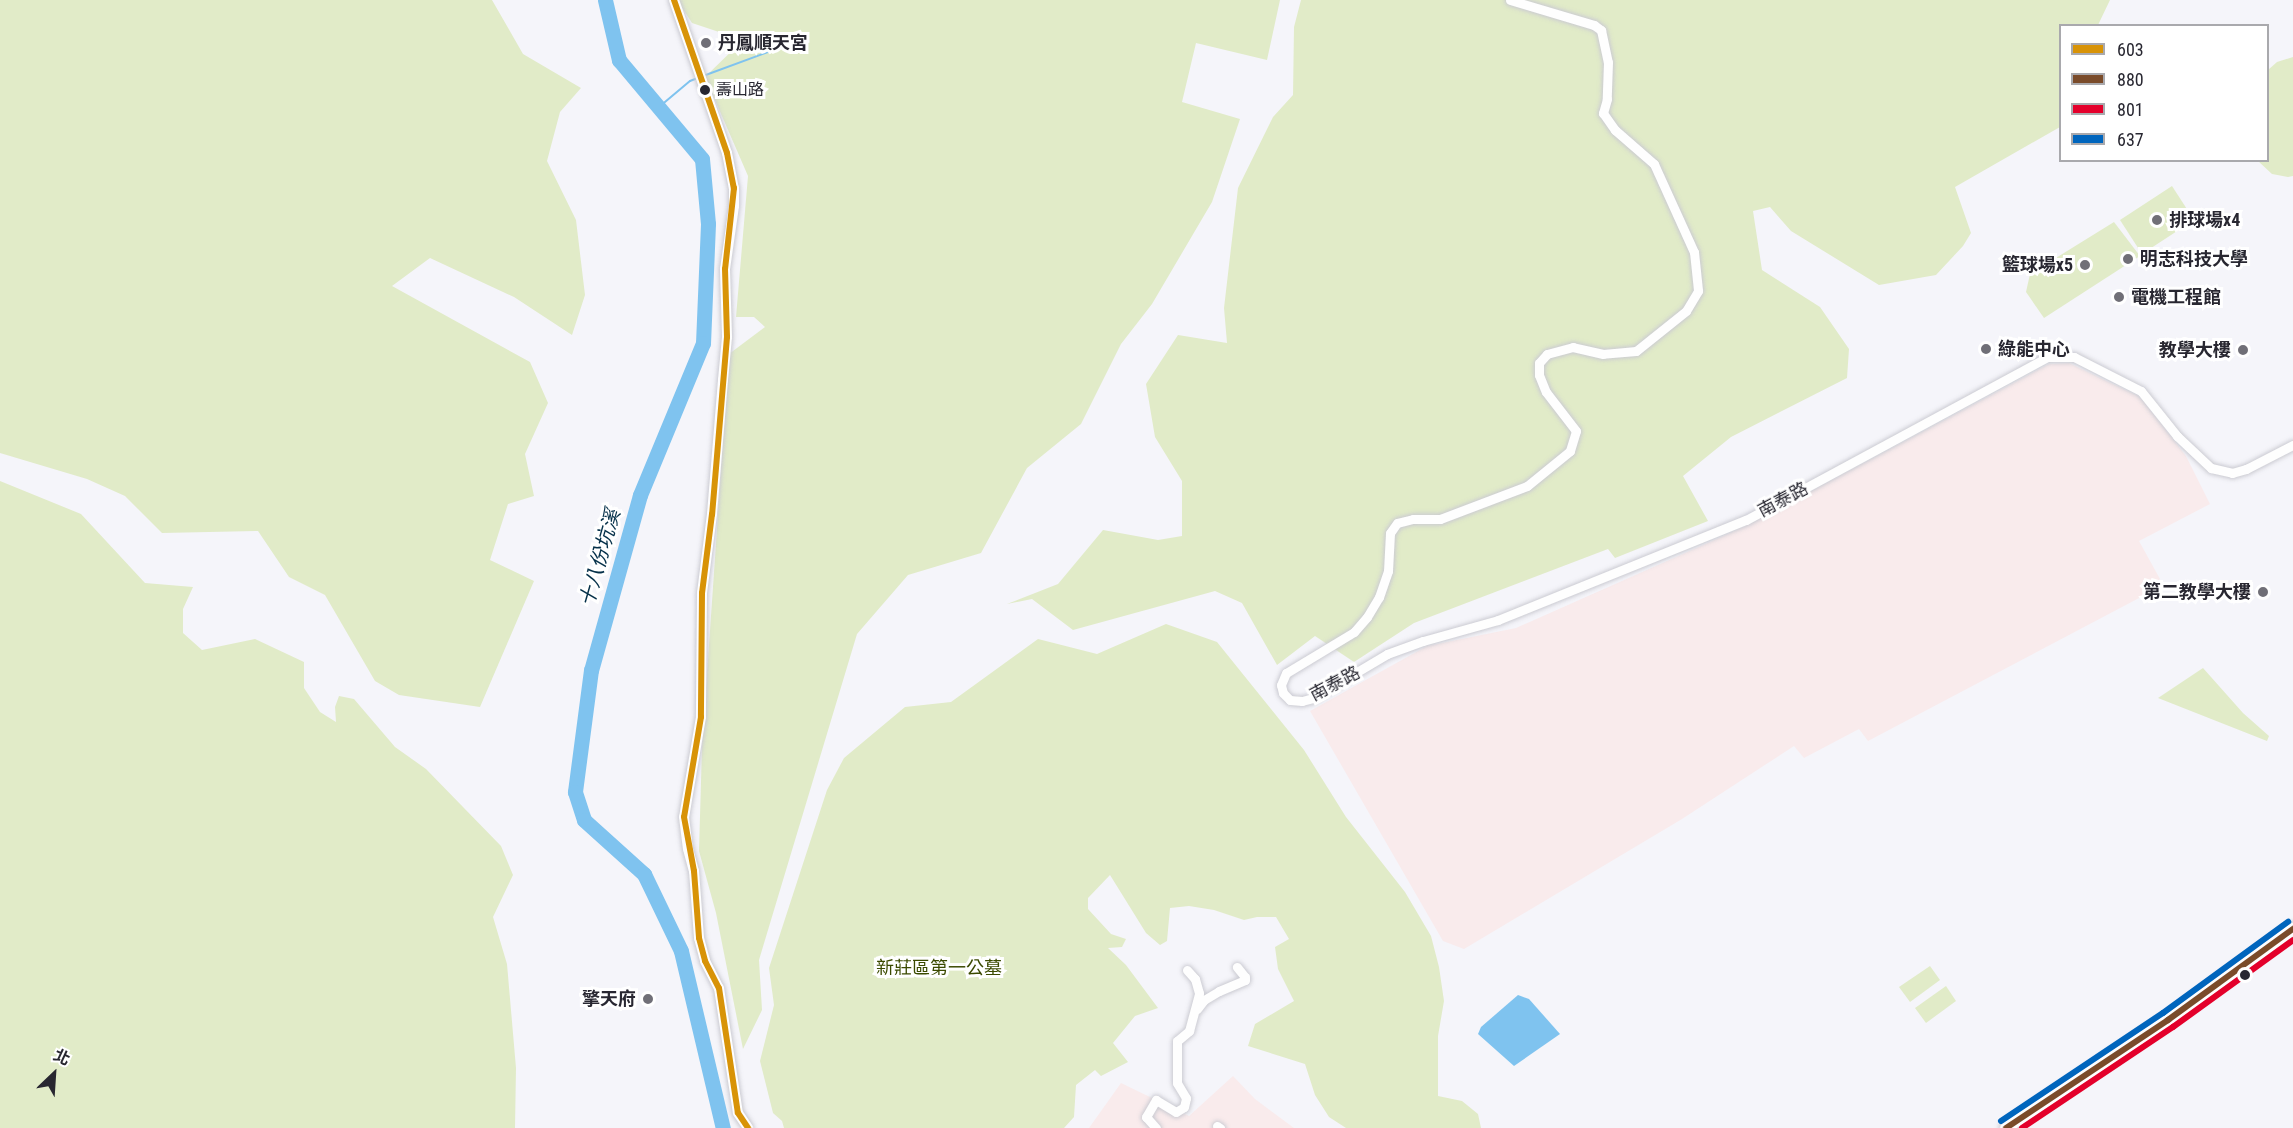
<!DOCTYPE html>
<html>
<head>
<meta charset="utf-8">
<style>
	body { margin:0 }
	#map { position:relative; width:2293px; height:1128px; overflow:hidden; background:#f5f5fa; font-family:"Roboto Condensed","Noto Sans TC",sans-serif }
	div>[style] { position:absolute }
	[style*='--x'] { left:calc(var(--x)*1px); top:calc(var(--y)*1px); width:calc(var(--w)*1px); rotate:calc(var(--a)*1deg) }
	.industrial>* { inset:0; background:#f9ebec }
	.green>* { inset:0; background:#e1ebc8 }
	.water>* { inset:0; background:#7fc3ef }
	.stream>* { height:2px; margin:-1px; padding:0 1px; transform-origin:1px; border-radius:1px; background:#7fc3ef }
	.river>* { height:15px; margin:-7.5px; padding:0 7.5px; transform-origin:7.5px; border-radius:7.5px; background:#7fc3ef }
	.roads { filter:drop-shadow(0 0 2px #cbcbd2) drop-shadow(0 0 2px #cbcbd2) }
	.minor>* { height:9px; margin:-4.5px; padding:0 4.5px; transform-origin:4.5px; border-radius:4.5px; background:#fefefe }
	.tertiary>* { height:10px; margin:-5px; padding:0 5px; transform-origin:5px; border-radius:5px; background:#fefefe }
	.secondary>* { height:12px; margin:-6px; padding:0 6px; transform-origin:6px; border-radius:6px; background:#fefefe }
	.bus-1>* { height:6px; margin:-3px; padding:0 3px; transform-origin:3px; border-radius:3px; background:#d89307 }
	.bus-2>* { height:6px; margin:-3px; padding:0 3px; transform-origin:3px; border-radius:3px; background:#7a4b2a }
	.bus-3>* { height:6px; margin:-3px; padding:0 3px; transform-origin:3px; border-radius:3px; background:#e4002b }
	.bus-4>* { height:6px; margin:-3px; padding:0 3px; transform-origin:3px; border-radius:3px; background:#0065bd }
	.dots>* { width:16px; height:16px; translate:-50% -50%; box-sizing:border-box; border:3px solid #fff; border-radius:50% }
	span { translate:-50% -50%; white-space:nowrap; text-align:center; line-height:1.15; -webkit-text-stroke:6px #fff; paint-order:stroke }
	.bus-label { font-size:16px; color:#282731 }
	.left { translate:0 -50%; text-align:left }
	.poi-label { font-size:18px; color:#282731; font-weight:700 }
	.right { translate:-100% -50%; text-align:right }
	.street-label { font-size:18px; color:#282731 }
	.park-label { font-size:18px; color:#3b4a00 }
	.water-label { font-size:20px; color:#053049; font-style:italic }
	.legend { position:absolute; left:2059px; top:24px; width:210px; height:138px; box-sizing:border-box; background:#fff; border:2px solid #a9a9ad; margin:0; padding:8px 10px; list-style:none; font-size:18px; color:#282731 }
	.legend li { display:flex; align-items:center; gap:12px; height:30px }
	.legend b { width:30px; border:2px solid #a9a9ad }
	.north { position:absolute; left:24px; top:1044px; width:60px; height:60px; -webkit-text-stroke:4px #fff; paint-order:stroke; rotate:25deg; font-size:16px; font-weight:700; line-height:24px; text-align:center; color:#282731 }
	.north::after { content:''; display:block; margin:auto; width:21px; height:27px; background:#282731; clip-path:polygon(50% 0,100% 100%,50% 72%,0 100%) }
</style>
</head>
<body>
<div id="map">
	<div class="industrial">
		<i style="clip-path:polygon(2069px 363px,2138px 396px,2144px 402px,2186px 456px,2210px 504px,2139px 541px,2160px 579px,2141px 597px,1868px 741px,1859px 729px,1804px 758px,1794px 746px,1682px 819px,1464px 949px,1443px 941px,1310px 711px,1427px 646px,1516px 628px,1748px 525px,2049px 364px)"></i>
		<i style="clip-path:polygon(1233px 1076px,1255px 1099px,1294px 1128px,1089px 1128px,1121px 1083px,1189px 1116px)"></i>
	</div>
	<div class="green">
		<i style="clip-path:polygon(0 0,492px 0,523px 54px,581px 88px,560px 112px,547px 161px,576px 220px,585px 295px,572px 335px,514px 297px,430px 258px,392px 286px,530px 362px,548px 403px,525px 454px,534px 496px,508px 504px,490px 560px,534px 581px,480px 707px,399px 695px,375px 681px,325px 595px,289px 577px,258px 531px,162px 533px,125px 496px,87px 479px,0 453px)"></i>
		<i style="clip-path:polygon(677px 0,1280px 0,1267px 60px,1196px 43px,1182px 102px,1240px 119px,1212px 202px,1152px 304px,1121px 344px,1081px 424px,1027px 468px,981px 553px,908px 575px,857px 634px,759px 960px,762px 1010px,743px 1049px,716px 913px,699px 851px,702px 747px,729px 354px,765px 327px,754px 317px,736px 317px,748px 176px,705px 77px,743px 40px,692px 23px)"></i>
		<i style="clip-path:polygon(1301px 0,2110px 0,2098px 25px,2060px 26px,2060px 127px,1955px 187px,1971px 233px,1963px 246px,1936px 275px,1879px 285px,1791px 231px,1770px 207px,1753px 211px,1762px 270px,1820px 307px,1849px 349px,1847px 378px,1731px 437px,1683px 476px,1708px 521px,1615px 558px,1608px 549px,1414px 623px,1354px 662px,1315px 636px,1277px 665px,1242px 603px,1215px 591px,1073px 630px,1032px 599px,1007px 604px,1058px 584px,1103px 530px,1158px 540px,1182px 536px,1182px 481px,1155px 437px,1146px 384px,1178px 335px,1227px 343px,1224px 308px,1238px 188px,1273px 117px,1293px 95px,1294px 27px)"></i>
		<i style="clip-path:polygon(2293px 57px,2293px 176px,2288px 177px,2272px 174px,2258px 161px,2268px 160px,2268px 70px,2277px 62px)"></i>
		<i style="clip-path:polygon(2172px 186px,2194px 220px,2142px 254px,2120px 220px)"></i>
		<i style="clip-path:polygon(2114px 222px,2140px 256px,2044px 318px,2026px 292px,2030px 274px)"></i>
		<i style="clip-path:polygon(0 481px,81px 514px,145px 583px,193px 587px,183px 609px,183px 633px,202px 650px,255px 639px,304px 662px,304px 688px,320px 712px,336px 722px,335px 707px,339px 696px,354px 699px,395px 747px,426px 769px,501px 846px,513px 875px,493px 917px,507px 964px,516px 1068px,515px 1128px,0 1128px)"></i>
		<i style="clip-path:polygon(1166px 624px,1217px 642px,1304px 750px,1346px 817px,1405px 892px,1431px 936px,1439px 967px,1444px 1001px,1438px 1036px,1438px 1096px,1462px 1101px,1478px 1114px,1481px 1128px,1346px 1128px,1329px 1117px,1315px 1095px,1305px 1064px,1248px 1046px,1255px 1024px,1294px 1001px,1278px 969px,1275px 947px,1289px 939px,1276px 917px,1257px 917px,1244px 920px,1214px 910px,1189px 906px,1170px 908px,1167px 941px,1160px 945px,1146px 933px,1110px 875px,1088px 898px,1088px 909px,1111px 934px,1126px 939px,1122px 947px,1108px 948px,1126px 965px,1158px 1008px,1135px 1016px,1113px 1043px,1128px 1062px,1101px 1076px,1095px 1070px,1076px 1085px,1074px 1117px,1064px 1128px,784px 1128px,782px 1121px,773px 1113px,760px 1061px,774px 1005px,769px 968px,827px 790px,844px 758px,905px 707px,951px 702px,1038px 639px,1097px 654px)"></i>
		<i style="clip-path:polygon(2203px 668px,2243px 713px,2269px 736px,2267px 741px,2158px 698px)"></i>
		<i style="clip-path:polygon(1930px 966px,1940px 980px,1910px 1002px,1899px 987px)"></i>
		<i style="clip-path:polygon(1946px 986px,1956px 1001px,1926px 1023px,1915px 1008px)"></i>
	</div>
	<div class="water">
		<i style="clip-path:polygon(1518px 995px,1529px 999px,1560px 1034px,1514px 1066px,1478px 1034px,1481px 1027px)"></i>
	</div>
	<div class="stream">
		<i style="--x:703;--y:76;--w:72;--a:-20.2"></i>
		<i style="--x:659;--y:107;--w:40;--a:-40"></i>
		<i style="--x:690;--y:81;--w:9;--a:-21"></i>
	</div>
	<div class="river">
		<i style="--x:605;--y:0;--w:62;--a:76.9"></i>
		<i style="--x:619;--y:60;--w:129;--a:50"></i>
		<i style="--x:702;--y:159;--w:65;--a:84.7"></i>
		<i style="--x:708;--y:224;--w:119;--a:92.4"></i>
		<i style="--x:703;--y:343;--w:165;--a:112.5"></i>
		<i style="--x:640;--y:495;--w:182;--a:105.6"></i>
		<i style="--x:591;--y:670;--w:123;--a:97.5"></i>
		<i style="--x:575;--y:792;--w:29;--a:72"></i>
		<i style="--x:584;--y:820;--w:81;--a:42"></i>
		<i style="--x:644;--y:874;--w:85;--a:64.3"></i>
		<i style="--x:681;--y:951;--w:182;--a:76.7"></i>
	</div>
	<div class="roads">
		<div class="minor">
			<i style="--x:1510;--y:0;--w:88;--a:16.6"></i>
			<i style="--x:1594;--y:25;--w:9;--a:36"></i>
			<i style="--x:1601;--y:30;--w:33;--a:78"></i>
			<i style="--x:1608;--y:62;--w:37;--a:92"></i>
			<i style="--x:1607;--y:99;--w:15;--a:106"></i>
			<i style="--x:1603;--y:113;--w:21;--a:55"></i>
			<i style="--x:1615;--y:130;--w:52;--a:41.1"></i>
			<i style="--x:1654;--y:164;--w:97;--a:65.6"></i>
			<i style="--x:1694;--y:252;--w:39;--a:84"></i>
			<i style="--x:1698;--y:291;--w:23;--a:121"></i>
			<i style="--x:1686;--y:311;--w:64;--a:141.3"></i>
			<i style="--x:1636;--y:351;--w:33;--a:175"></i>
			<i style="--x:1603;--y:354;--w:31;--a:-167"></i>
			<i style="--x:1573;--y:347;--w:27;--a:165"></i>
			<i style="--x:1547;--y:354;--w:12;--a:132"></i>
			<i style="--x:1539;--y:363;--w:12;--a:90"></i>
			<i style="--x:1539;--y:375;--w:18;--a:68"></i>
			<i style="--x:1546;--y:392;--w:49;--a:52.4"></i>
			<i style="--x:1576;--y:431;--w:21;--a:107"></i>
			<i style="--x:1570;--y:451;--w:55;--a:140.9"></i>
			<i style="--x:1527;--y:486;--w:93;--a:159.2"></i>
			<i style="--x:1440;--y:519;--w:27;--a:180"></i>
			<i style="--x:1413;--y:519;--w:16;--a:166"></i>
			<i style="--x:1397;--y:523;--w:12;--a:125"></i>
			<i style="--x:1390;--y:533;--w:38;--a:93"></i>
			<i style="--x:1388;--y:571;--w:28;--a:109"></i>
			<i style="--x:1379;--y:597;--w:23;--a:121"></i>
			<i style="--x:1367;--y:617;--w:20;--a:131"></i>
			<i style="--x:1354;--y:632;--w:79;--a:148.9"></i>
			<i style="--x:1286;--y:673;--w:13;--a:113"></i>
			<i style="--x:1281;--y:685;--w:8;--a:76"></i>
			<i style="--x:1283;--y:693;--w:10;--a:45"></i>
			<i style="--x:1290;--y:700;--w:12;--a:5"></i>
			<i style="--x:1302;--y:701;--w:11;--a:-15"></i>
			<i style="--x:1313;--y:698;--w:86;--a:-30.7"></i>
			<i style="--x:1387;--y:654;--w:38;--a:-20"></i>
			<i style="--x:1423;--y:641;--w:78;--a:-15.6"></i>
			<i style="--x:1498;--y:620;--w:267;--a:-22"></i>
			<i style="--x:1746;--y:520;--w:342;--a:-28.4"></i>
			<i style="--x:2047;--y:357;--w:27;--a:0"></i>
			<i style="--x:2074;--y:357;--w:75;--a:26.9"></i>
			<i style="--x:2141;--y:391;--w:58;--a:51.3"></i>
			<i style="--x:2177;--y:436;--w:47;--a:43.3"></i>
			<i style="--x:2211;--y:468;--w:22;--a:13"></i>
			<i style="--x:2232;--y:473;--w:15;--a:-16"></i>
			<i style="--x:2246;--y:469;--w:53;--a:-27.1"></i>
			<i style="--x:1197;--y:1009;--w:11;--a:-52"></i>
			<i style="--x:1204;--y:1000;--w:17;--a:-31"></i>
			<i style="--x:1219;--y:991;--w:28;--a:-23"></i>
			<i style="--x:1245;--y:980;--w:3;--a:-90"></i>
			<i style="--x:1245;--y:977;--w:13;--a:-129"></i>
			<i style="--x:1217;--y:1126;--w:4;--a:34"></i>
			<i style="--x:1156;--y:1128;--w:15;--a:-132"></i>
			<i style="--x:1146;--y:1117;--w:20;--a:-60"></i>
			<i style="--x:1156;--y:1100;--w:23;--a:31"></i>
			<i style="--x:1176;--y:1112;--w:9;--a:-32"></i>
			<i style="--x:1184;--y:1107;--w:9;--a:-77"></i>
			<i style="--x:1186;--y:1098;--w:17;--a:-121"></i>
			<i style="--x:1177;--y:1083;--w:42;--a:-90"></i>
			<i style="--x:1177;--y:1041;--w:16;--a:-40"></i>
			<i style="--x:1189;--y:1031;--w:39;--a:-75"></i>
			<i style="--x:1199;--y:993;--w:15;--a:-106"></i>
			<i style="--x:1195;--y:979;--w:12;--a:-132"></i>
		</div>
		<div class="tertiary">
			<i style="--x:674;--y:0;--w:162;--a:70.9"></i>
			<i style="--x:727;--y:153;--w:36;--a:79"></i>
			<i style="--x:734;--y:188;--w:18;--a:90"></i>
			<i style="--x:734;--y:206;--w:64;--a:98.1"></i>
			<i style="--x:725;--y:269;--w:68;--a:88.3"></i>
			<i style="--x:727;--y:337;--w:43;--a:95.3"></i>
			<i style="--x:723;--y:380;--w:134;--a:94.7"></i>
			<i style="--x:712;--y:514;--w:80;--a:97.2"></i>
			<i style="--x:702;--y:593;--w:124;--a:90.5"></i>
			<i style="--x:701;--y:717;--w:101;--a:99.6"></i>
			<i style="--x:684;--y:817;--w:32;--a:83"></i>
			<i style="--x:688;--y:849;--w:23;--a:75"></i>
			<i style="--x:694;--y:871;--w:67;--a:85.7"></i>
			<i style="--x:699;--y:938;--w:24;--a:75"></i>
			<i style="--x:705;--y:961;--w:30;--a:63"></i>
			<i style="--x:719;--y:988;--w:126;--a:81.4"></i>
			<i style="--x:738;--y:1113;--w:18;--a:56"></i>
		</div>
		<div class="secondary">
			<i style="--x:2006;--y:1128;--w:195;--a:-33.7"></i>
			<i style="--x:2168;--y:1020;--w:155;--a:-36.1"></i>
		</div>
	</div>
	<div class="bus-1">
		<i style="--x:674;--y:0;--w:162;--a:70.9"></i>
		<i style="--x:727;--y:153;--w:36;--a:79"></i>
		<i style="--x:734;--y:188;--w:81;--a:96.3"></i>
		<i style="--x:725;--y:269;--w:68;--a:88.3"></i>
		<i style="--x:727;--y:337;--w:178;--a:94.8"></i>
		<i style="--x:712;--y:514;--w:80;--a:97.2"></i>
		<i style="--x:702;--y:593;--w:124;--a:90.5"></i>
		<i style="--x:701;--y:717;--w:101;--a:99.6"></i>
		<i style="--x:684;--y:817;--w:55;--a:79.5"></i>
		<i style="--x:694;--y:871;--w:67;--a:85.7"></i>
		<i style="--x:699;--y:938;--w:24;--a:75"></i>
		<i style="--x:705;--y:961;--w:30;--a:63"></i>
		<i style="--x:719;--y:988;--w:126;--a:81.4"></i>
		<i style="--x:738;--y:1113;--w:18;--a:56"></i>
	</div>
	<div class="bus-2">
		<i style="--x:2006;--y:1128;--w:195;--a:-33.7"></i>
		<i style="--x:2168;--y:1020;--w:155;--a:-36.1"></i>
	</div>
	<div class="bus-3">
		<i style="--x:2022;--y:1128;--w:182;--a:-33.8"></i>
		<i style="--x:2173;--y:1027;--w:148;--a:-35.9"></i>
	</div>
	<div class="bus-4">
		<i style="--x:2001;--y:1121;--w:195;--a:-33.7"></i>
		<i style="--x:2163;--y:1013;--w:155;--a:-36.1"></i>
	</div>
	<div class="dots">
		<i style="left:706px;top:43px;background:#706f77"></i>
		<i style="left:705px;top:90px;background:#282731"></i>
		<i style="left:2157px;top:220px;background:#706f77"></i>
		<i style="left:2128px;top:259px;background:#706f77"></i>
		<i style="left:2085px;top:265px;background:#706f77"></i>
		<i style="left:2119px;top:297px;background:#706f77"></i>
		<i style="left:1986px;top:349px;background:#706f77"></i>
		<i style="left:2243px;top:350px;background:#706f77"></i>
		<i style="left:2263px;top:592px;background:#706f77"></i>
		<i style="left:2245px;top:975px;background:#282731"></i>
		<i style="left:648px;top:999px;background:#706f77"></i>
	</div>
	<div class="bus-label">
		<span class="left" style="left:716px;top:90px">壽山路</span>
	</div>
	<div class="poi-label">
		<span class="left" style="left:718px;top:43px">丹鳳順天宮</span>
		<span class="left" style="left:2169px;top:220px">排球場x4</span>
		<span class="left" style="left:2140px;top:259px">明志科技大學</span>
		<span class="right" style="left:2073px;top:265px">籃球場x5</span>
		<span class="left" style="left:2131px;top:297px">電機工程館</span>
		<span class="left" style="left:1998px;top:349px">綠能中心</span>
		<span class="right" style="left:2231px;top:350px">教學大樓</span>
		<span class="right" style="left:2251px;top:592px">第二教學大樓</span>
		<span class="right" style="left:636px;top:999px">擎天府</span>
	</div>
	<div class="street-label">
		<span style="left:1783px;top:500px;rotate:-28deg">南泰路</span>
		<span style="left:1335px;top:684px;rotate:-28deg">南泰路</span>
	</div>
	<div class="park-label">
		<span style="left:939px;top:968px">新莊區第一公墓</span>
	</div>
	<div class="water-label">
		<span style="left:600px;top:558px;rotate:-74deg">十八份坑溪</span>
	</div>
	<ul class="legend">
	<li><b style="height:8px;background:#d89307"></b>603</li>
	<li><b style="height:8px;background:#7a4b2a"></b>880</li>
	<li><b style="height:8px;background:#e4002b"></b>801</li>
	<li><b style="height:8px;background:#0065bd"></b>637</li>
	</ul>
	<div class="north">北</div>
</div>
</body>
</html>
